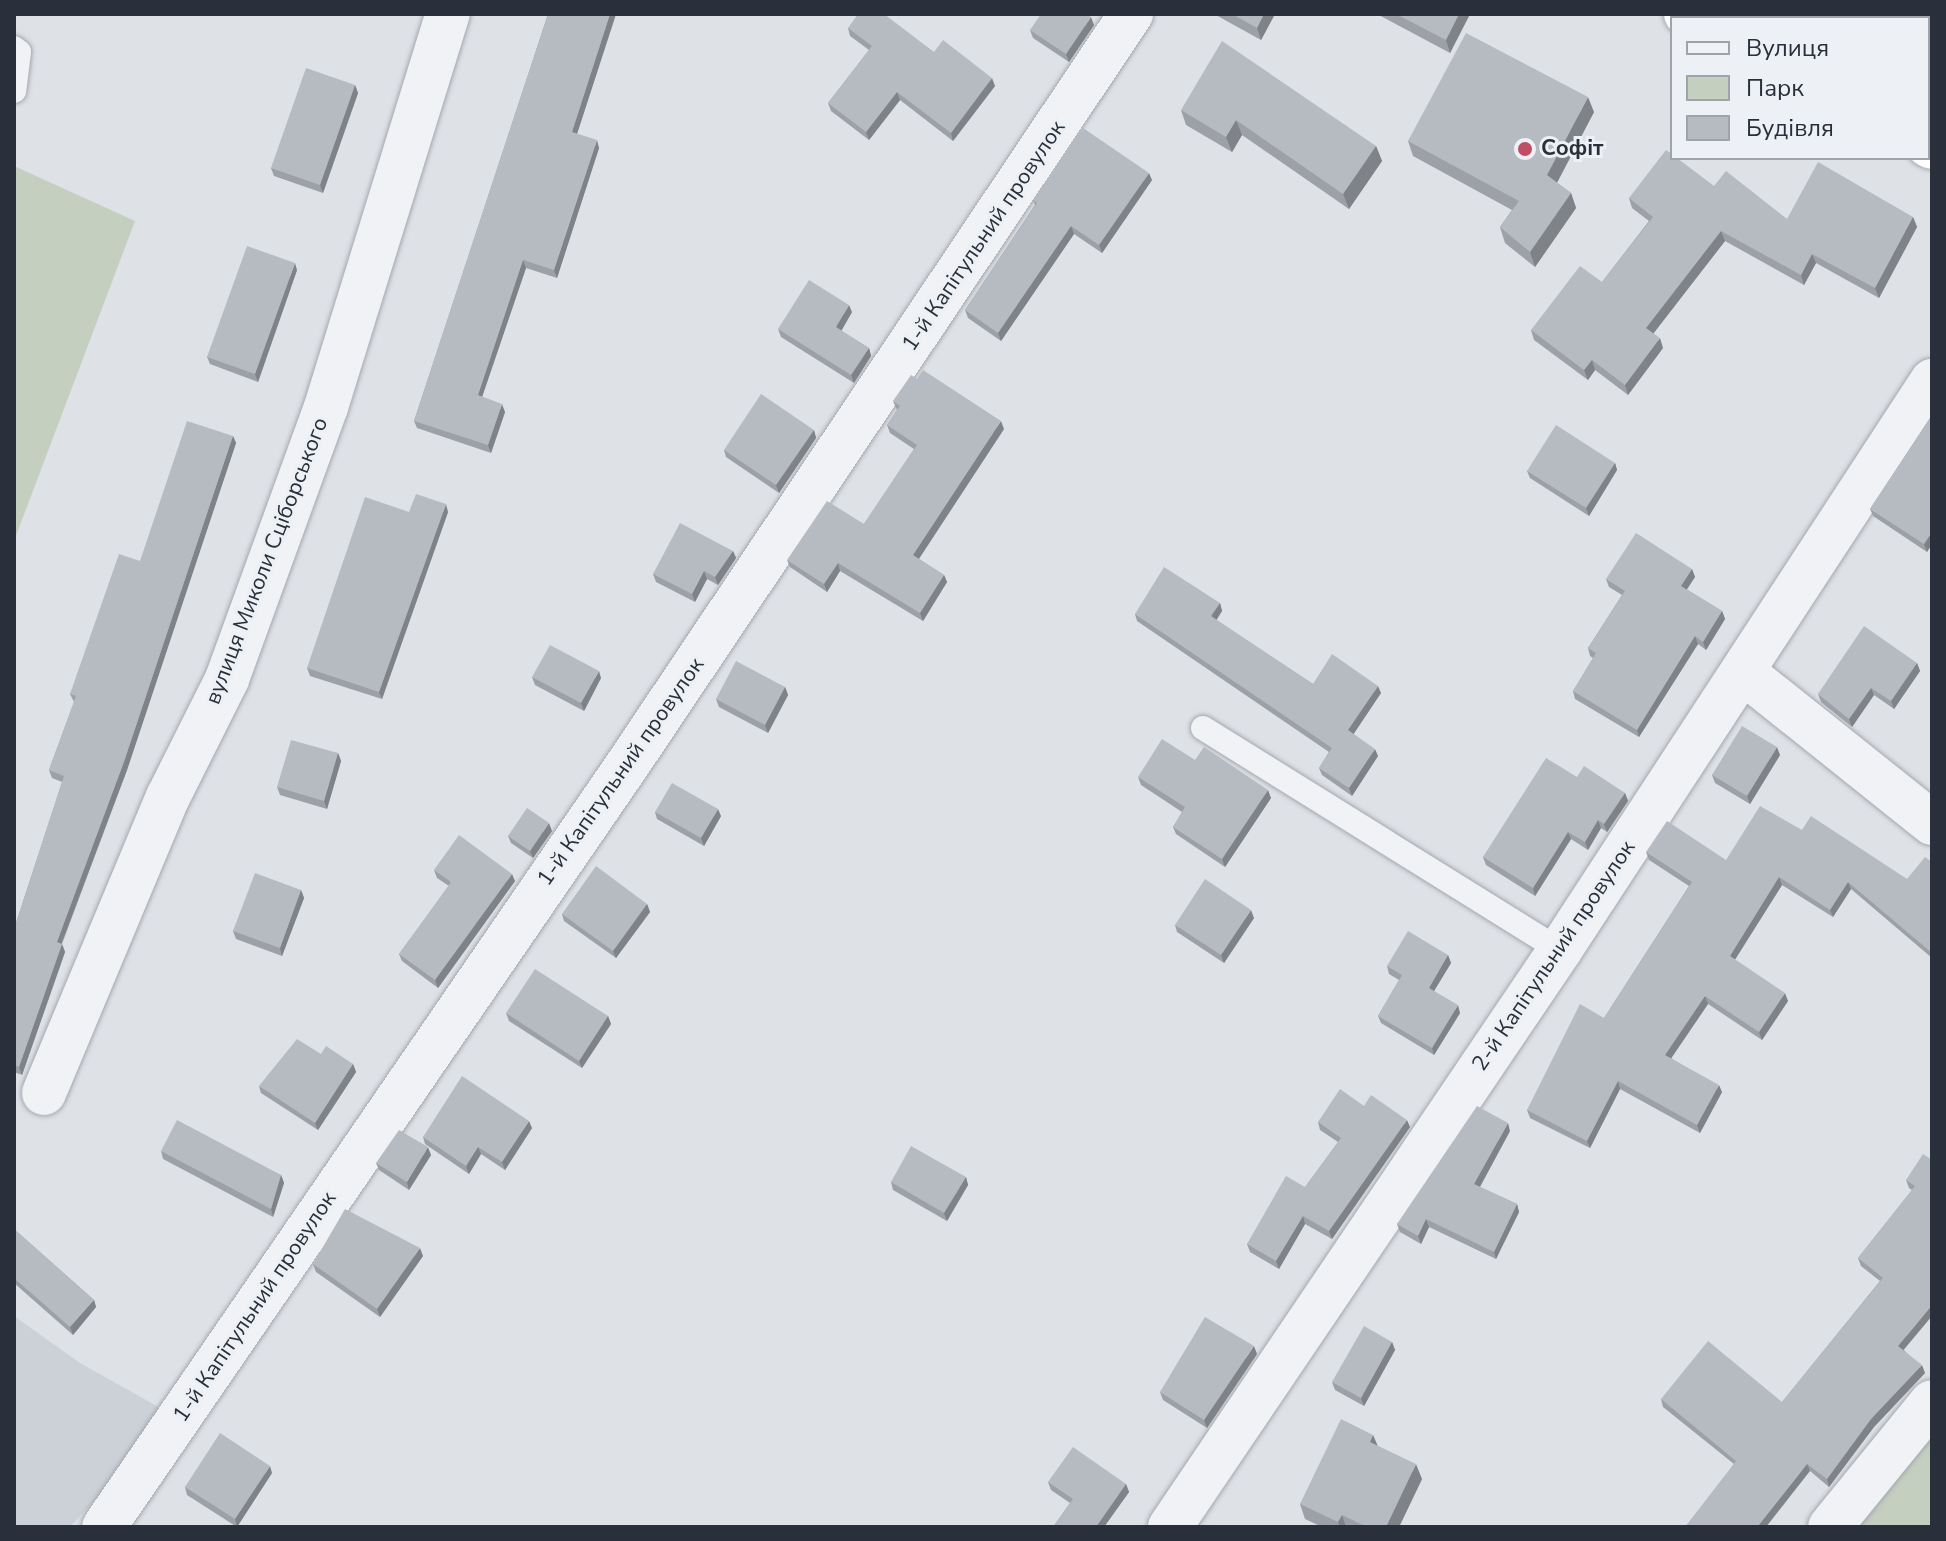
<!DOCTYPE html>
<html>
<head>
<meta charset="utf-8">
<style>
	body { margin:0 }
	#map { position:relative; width:1946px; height:1541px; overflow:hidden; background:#dee1e6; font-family:"Nunito Sans",sans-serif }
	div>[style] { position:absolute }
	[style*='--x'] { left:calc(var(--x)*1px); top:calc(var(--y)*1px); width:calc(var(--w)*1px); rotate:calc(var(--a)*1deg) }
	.built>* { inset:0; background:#ccd1d7 }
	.green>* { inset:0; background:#c4cfc0 }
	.roads { filter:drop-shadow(0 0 2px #a4a8af) drop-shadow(0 0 2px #a4a8af) }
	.service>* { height:24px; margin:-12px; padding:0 12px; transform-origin:12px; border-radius:12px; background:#f0f2f5 }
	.minor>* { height:44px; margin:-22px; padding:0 22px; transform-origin:22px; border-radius:22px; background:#f0f2f5 }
	.trunk>* { height:44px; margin:-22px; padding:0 22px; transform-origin:22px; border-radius:22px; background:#fff }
	.wall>* { inset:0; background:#9da1a7 }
	.shaded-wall>* { inset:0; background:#7f8388 }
	.building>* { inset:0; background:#b6bbc2 }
	.dots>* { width:22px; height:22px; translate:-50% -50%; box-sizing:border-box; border:4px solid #edf0f4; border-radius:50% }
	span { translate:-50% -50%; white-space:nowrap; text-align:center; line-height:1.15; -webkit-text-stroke:6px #edf0f4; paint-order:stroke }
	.poi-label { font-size:22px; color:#29303b; font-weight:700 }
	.left { translate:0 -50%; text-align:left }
	.street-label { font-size:22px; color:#29303b }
	.frame { position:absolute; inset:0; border:16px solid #29303b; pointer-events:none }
	.legend { position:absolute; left:1670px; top:16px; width:260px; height:144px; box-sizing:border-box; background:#edf0f4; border:2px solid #9fa3aa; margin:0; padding:10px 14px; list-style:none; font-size:24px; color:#29303b }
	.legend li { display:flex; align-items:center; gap:16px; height:40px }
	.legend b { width:40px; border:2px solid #9fa3aa }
</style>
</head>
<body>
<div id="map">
	<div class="built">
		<i style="clip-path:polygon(14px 1316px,80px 1363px,162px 1409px,118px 1475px,70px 1527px,14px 1527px)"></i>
	</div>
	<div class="green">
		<i style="clip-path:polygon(14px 166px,135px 221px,14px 541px)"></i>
		<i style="clip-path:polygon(1932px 1428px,1932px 1527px,1852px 1527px)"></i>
	</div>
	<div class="roads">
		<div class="service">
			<i style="--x:1888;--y:18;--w:4;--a:-63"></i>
			<i style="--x:14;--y:48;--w:6;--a:39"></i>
			<i style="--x:19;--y:52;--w:39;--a:97"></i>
			<i style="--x:1203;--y:728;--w:420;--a:31.9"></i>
		</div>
		<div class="minor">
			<i style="--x:1743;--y:672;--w:242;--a:38.6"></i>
			<i style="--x:44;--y:1093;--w:321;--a:-67.3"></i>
			<i style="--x:168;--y:797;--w:132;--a:-63.4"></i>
			<i style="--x:227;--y:679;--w:289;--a:-70"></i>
			<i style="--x:326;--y:407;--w:412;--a:-72.8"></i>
			<i style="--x:104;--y:1527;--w:922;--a:-55.52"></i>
			<i style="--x:626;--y:767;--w:907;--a:-56.15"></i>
			<i style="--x:1170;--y:1527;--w:696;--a:-55.94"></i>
			<i style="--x:1560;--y:950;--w:680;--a:-56.82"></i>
			<i style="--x:1830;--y:1527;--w:161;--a:-50.8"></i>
		</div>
		<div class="trunk">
			<i style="--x:1686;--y:14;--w:8;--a:30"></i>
			<i style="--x:1928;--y:145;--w:4;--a:27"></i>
		</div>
	</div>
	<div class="wall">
		<i style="clip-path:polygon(548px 14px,616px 14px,577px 134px,599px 148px,557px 278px,526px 268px,482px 397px,505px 412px,491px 453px,417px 428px,414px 421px)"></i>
		<i style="clip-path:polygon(1214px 14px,1275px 14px,1261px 40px)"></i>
		<i style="clip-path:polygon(1377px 14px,1470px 14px,1450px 53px)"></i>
		<i style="clip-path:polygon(1094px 25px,1069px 62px,1033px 38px,1030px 30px)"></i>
		<i style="clip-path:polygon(848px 28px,934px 52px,995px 86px,953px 141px,900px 100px,869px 140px,831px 111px,828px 103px,869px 50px,850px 36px)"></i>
		<i style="clip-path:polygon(355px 85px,358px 93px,323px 193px,274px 176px,271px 168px)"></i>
		<i style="clip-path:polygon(1181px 110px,1376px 146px,1382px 161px,1349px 209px,1242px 135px,1232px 152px,1186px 125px)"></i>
		<i style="clip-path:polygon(1594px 112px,1557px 183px,1571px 193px,1576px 208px,1535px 267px,1505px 243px,1500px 227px,1512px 210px,1413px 156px,1408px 141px)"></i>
		<i style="clip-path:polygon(1152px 180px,1102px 253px,1074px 234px,1001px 341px,968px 318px,965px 310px,1035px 205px,1033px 200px)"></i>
		<i style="clip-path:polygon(1714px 186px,1787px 219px,1913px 217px,1917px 227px,1879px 298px,1816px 263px,1804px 285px,1725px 241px,1653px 333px,1663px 348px,1628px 395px,1595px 370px,1588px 380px,1534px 340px,1531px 330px,1602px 282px,1649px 221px,1632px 208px,1629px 198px)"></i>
		<i style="clip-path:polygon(297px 270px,258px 382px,210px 364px,207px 357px)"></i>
		<i style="clip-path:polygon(852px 312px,841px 331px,869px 348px,871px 356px,854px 383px,781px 337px,778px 329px)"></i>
		<i style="clip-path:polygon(893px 401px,1004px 429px,919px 559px,944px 575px,947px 582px,923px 621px,840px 571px,827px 592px,790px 567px,787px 560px,864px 524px,914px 449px,890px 433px,887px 425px,897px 410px)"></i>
		<i style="clip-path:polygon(1932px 415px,1932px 544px,1927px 552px,1873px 516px,1870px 509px)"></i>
		<i style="clip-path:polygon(814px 430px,816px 438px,779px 493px,726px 457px,724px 450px)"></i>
		<i style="clip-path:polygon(233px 436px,236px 443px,127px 770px,62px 944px,65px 952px,22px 1075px,14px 1072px,14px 929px,62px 782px,52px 778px,49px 770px,74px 702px,70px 694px,140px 561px)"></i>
		<i style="clip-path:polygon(1615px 463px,1617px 470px,1589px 516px,1530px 478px,1527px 471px)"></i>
		<i style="clip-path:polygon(409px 512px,448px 512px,382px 699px,310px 676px,307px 668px)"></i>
		<i style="clip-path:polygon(733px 551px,736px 558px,718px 585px,707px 579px,695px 602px,656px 582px,653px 574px)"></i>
		<i style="clip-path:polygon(1692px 569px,1695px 577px,1686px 589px,1722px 611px,1725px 619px,1706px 650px,1698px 644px,1639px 737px,1575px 699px,1573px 691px,1593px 658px,1590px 656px,1588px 648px,1622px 595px,1609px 587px,1606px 579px)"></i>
		<i style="clip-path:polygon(1220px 603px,1222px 611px,1216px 620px,1313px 684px,1381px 693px,1353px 734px,1378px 756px,1352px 796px,1322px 775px,1319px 768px,1329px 752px,1137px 621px,1135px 614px)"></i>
		<i style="clip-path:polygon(1917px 663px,1920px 671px,1894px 709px,1874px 695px,1852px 727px,1821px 702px,1818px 694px)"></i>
		<i style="clip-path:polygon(532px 677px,601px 678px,584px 711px,535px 685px)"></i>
		<i style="clip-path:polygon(785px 687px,788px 695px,768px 733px,719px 707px,716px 699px)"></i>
		<i style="clip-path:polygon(338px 753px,341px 761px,327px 809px,280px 795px,277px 787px)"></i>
		<i style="clip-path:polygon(1780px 755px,1750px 804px,1715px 783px,1712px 775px)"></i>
		<i style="clip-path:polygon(1195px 760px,1271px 798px,1225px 867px,1176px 834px,1173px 827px,1182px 812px,1141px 785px,1138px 777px)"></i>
		<i style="clip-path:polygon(1577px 777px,1625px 793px,1628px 801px,1607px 832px,1601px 828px,1588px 850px,1571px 839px,1535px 896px,1486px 865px,1483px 857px)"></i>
		<i style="clip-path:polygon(655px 812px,721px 816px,704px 846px,657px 819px)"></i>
		<i style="clip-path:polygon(1802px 830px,1907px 879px,1932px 862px,1932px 958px,1851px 889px,1833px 917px,1782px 885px,1735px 960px,1788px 1001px,1762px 1040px,1708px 1004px,1671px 1058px,1722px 1092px,1700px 1133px,1620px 1089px,1590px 1148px,1530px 1118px,1527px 1110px,1604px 1018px,1689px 886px,1649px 860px,1646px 852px,1726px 860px)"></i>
		<i style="clip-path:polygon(552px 831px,533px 858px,511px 843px,508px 836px)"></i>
		<i style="clip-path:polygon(434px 870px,515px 881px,438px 988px,402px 961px,399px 954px,449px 886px,437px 878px)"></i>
		<i style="clip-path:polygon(301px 890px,304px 898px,282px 956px,236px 939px,233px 931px)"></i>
		<i style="clip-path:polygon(647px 904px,650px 912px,616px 958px,564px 921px,562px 914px)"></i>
		<i style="clip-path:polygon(1254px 918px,1224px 963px,1177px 932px,1175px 925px)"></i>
		<i style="clip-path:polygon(1448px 955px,1451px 963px,1434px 991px,1460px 1013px,1434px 1055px,1381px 1023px,1378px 1016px,1399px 980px,1389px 974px,1387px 966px)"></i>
		<i style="clip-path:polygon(506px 1013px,608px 1016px,611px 1024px,582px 1068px,509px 1021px)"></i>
		<i style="clip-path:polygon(321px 1054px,353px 1064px,356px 1072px,318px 1130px,261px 1093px,259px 1086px)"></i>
		<i style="clip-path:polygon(1364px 1106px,1410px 1127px,1332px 1239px,1305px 1224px,1279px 1269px,1250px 1252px,1247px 1244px,1305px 1187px,1338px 1142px,1320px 1130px,1318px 1122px)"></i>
		<i style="clip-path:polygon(532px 1128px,505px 1170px,481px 1154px,469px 1174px,425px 1144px,423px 1137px)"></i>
		<i style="clip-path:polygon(1510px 1131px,1480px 1187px,1517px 1204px,1519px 1212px,1496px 1259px,1429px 1227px,1421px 1244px,1400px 1232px,1397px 1224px)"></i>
		<i style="clip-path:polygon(161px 1151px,281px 1175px,284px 1183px,273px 1217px,163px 1159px)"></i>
		<i style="clip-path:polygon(431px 1155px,409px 1190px,379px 1170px,376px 1163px)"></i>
		<i style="clip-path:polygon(1932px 1160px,1904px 1350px,1925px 1373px,1874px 1427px,1829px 1487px,1810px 1471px,1734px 1464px,1663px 1407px,1661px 1399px,1782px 1402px,1880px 1281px,1861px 1266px,1858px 1258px,1912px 1190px,1909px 1188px,1906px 1180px)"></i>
		<i style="clip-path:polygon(966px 1177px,968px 1185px,947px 1221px,893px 1190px,891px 1182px)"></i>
		<i style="clip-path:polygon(14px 1229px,94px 1300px,96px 1307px,73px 1335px,14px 1283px)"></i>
		<i style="clip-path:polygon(423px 1256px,380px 1317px,316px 1272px,313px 1264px)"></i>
		<i style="clip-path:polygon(1392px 1342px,1395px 1350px,1364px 1406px,1335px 1390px,1332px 1382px)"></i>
		<i style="clip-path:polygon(1257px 1354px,1207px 1428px,1163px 1400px,1160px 1392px)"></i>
		<i style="clip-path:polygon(1373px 1435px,1378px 1446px,1422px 1479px,1399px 1527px,1322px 1527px,1305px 1519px,1300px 1504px)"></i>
		<i style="clip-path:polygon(272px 1473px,237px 1527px,187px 1495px,185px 1487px)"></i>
		<i style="clip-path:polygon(1048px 1482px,1126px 1484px,1129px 1492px,1104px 1527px,1053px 1527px,1070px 1503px,1051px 1490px)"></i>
	</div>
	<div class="shaded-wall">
		<i style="clip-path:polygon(610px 14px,616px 14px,575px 140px,572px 132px)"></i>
		<i style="clip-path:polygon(1264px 14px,1275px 14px,1261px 40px,1257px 28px)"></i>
		<i style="clip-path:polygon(1459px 14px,1470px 14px,1450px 53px,1446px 40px)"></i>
		<i style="clip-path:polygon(1091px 17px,1094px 25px,1069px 62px,1066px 54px)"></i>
		<i style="clip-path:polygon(992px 78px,995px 86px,953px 141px,951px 133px)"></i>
		<i style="clip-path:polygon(355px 85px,358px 93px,323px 193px,320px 185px)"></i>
		<i style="clip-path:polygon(897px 92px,900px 100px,869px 140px,866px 132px)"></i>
		<i style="clip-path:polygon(1588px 97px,1594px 112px,1553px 190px,1547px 175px)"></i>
		<i style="clip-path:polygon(1236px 120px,1242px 135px,1232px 152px,1226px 137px)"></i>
		<i style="clip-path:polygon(597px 140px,599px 148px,557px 278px,554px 270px)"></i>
		<i style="clip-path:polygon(1376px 146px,1382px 161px,1349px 209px,1343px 194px)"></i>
		<i style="clip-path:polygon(1149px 173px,1152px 180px,1102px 253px,1099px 245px)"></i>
		<i style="clip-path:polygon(1571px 193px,1576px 208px,1535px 267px,1530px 252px)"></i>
		<i style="clip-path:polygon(1913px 217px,1917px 227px,1879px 298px,1875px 288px)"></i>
		<i style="clip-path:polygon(1071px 226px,1074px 234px,1001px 341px,998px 333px)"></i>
		<i style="clip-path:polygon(1721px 231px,1725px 241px,1650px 338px,1646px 328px)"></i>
		<i style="clip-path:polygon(1812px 254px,1816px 263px,1804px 285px,1801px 275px)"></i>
		<i style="clip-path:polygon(523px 260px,526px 268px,480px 403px,478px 395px)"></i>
		<i style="clip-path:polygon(295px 263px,297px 270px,258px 382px,255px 374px)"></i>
		<i style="clip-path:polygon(849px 305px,852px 312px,839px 335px,836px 327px)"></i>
		<i style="clip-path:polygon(1660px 338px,1663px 348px,1628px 395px,1625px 385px)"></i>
		<i style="clip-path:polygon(869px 348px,871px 356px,854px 383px,851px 375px)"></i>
		<i style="clip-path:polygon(1592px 360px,1595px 370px,1588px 380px,1584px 370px)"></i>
		<i style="clip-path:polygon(502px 404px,505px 412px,491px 453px,488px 445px)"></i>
		<i style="clip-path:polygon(1001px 421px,1004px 429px,916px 563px,913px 555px)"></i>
		<i style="clip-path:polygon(814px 430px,816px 438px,779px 493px,776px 485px)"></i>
		<i style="clip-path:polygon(233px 436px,236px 443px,127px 770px,59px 950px,57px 942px)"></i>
		<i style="clip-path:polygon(1615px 463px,1617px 470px,1589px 516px,1586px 508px)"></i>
		<i style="clip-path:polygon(446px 504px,448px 512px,382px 699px,379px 692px)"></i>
		<i style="clip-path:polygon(1932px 532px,1932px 544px,1927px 552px,1924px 544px)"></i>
		<i style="clip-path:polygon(733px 551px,736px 558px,718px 585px,715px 577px)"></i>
		<i style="clip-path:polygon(838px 563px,840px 571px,827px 592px,824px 584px)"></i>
		<i style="clip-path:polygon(1692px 569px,1695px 577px,1684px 594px,1681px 586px)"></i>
		<i style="clip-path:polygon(704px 571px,707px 579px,695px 602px,692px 594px)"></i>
		<i style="clip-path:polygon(944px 575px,947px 582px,923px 621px,920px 613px)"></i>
		<i style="clip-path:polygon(1220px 603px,1222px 611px,1214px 624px,1211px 616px)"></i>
		<i style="clip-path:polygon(1722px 611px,1725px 619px,1706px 650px,1703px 642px)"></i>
		<i style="clip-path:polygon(1695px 636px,1698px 644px,1639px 737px,1637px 730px)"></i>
		<i style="clip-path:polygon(1917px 663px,1920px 671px,1894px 709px,1891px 701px)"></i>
		<i style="clip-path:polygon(599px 671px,601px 678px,584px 711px,581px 703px)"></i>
		<i style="clip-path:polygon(1378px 686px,1381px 693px,1351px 738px,1348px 730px)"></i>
		<i style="clip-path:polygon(785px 687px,788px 695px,768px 733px,765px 725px)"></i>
		<i style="clip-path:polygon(1871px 688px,1874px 695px,1852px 727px,1849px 719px)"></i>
		<i style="clip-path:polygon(1777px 747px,1780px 755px,1750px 804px,1747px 796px)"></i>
		<i style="clip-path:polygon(1375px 749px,1378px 756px,1352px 796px,1349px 788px)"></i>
		<i style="clip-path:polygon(338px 753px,341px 761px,327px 809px,324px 801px)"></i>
		<i style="clip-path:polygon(1268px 790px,1271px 798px,1225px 867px,1222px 859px)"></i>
		<i style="clip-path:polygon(1625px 793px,1628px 801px,1607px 832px,1604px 824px)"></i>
		<i style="clip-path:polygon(718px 809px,721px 816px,704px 846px,701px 838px)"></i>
		<i style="clip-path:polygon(1598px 820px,1601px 828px,1588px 850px,1585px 842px)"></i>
		<i style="clip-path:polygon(549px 823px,552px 831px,533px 858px,530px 851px)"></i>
		<i style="clip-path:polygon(1568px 832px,1571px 839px,1535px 896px,1533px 888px)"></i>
		<i style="clip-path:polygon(512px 874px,515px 881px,438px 988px,435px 980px)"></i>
		<i style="clip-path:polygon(1779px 877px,1782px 885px,1732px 964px,1730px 956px)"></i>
		<i style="clip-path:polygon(1848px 882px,1851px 889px,1833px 917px,1830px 910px)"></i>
		<i style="clip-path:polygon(301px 890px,304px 898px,282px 956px,280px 948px)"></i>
		<i style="clip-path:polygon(647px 904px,650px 912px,616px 958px,613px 951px)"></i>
		<i style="clip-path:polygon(1251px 910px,1254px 918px,1224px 963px,1221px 955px)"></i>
		<i style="clip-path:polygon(62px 944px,65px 952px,22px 1075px,19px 1067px)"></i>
		<i style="clip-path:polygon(1448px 955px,1451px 963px,1431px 996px,1429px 988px)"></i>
		<i style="clip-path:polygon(1785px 993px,1788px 1001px,1762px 1040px,1759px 1032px)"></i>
		<i style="clip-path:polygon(1705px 996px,1708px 1004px,1668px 1063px,1665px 1055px)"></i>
		<i style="clip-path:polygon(1458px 1005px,1460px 1013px,1434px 1055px,1432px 1048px)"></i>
		<i style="clip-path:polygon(608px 1016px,611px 1024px,582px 1068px,579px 1061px)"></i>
		<i style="clip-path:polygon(353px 1064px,356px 1072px,318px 1130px,315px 1123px)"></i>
		<i style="clip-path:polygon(1618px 1081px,1620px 1089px,1590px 1148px,1587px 1141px)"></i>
		<i style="clip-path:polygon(1719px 1085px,1722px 1092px,1700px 1133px,1697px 1125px)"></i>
		<i style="clip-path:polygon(1407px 1120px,1410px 1127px,1332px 1239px,1329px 1231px)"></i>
		<i style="clip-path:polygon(529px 1121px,532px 1128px,505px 1170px,502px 1162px)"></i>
		<i style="clip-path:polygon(1508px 1123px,1510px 1131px,1477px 1192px,1474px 1184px)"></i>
		<i style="clip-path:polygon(428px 1147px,431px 1155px,409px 1190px,407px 1182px)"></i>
		<i style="clip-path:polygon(478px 1147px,481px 1154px,469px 1174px,466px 1166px)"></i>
		<i style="clip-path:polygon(281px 1175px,284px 1183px,273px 1217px,271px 1209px)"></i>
		<i style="clip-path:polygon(966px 1177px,968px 1185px,947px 1221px,944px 1213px)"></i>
		<i style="clip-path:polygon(1517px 1204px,1519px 1212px,1496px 1259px,1494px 1252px)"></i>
		<i style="clip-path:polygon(1303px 1216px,1305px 1224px,1279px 1269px,1276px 1261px)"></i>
		<i style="clip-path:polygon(1426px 1219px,1429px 1227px,1421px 1244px,1418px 1236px)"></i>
		<i style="clip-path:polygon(420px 1248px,423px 1256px,380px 1317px,377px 1309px)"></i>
		<i style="clip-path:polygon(94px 1300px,96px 1307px,73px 1335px,70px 1327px)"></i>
		<i style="clip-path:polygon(1932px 1305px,1932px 1316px,1901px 1353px,1898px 1346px)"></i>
		<i style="clip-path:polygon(1392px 1342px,1395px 1350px,1364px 1406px,1361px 1398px)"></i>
		<i style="clip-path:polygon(1254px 1346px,1257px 1354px,1207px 1428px,1204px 1420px)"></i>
		<i style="clip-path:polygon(1922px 1365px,1925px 1373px,1874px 1427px,1829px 1487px,1827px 1479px,1871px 1419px)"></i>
		<i style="clip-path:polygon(1373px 1435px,1379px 1450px,1370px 1442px)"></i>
		<i style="clip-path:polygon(1416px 1464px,1422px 1479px,1399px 1527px,1386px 1527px)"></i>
		<i style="clip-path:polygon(1807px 1464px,1810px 1471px,1766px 1527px,1757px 1527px)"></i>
		<i style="clip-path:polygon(270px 1466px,272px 1473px,237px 1527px,235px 1519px)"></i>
		<i style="clip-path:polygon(1126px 1484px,1129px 1492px,1104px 1527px,1096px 1527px)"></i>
		<i style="clip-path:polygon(1342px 1515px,1346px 1527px,1340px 1527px,1338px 1522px)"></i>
	</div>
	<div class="building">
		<i style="clip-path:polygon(548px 14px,610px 14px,572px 132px,597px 140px,554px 270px,523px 260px,478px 395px,502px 404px,488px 445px,414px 421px)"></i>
		<i style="clip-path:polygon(858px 14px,884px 14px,934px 52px,943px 40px,992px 78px,951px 133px,897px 92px,866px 132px,828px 103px,872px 46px,848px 28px)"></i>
		<i style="clip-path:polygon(1041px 14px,1086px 14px,1091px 17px,1066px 54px,1030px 30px)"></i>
		<i style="clip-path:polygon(1232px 14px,1264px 14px,1257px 28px)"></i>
		<i style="clip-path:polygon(1396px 14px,1459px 14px,1446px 40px)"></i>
		<i style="clip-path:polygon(1466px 33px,1588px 97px,1547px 175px,1571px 193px,1530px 252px,1500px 227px,1519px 201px,1408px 141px)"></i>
		<i style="clip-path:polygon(1222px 41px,1376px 146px,1343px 194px,1236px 120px,1226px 137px,1181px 110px)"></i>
		<i style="clip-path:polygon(306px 68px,355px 85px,320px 185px,271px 168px)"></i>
		<i style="clip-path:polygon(1083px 128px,1149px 173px,1099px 245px,1071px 226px,998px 333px,965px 310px,1037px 203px,1033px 200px)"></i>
		<i style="clip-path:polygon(1666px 150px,1672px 154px,1672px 158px,1677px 158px,1714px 186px,1726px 171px,1787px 219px,1818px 162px,1913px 217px,1875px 288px,1812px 254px,1801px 275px,1721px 231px,1646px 328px,1660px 338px,1625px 385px,1592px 360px,1584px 370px,1531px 330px,1580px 266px,1602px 282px,1653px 217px,1629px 198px)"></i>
		<i style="clip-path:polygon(247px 246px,295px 263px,255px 374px,207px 357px)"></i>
		<i style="clip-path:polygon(809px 280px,849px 305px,836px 327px,869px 348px,851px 375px,778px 329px)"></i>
		<i style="clip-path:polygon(923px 370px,1001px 421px,913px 555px,944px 575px,920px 613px,838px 563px,824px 584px,787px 560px,827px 501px,864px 524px,917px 445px,887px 425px,900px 406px,893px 401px,911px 375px,917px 379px)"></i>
		<i style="clip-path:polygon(761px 394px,814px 430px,776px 485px,724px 450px)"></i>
		<i style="clip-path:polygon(1932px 415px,1932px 532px,1924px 544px,1870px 509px)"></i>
		<i style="clip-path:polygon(187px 421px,233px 436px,124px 762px,57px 942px,62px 944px,19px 1067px,14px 1065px,14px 929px,64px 776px,49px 770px,76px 696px,70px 694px,119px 554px,140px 561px)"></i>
		<i style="clip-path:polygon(1556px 425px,1615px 463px,1586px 508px,1527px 471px)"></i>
		<i style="clip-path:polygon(416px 494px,446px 504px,379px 692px,307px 668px,365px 497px,409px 512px)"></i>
		<i style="clip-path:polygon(680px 523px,733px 551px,715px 577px,704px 571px,692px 594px,653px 574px)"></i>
		<i style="clip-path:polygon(1636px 533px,1692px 569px,1681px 586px,1722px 611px,1703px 642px,1695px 636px,1637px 730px,1573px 691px,1596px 653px,1588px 648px,1625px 591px,1606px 579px)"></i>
		<i style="clip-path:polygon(1164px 567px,1220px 603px,1211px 616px,1313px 684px,1332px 654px,1378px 686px,1348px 730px,1375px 749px,1349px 788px,1319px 768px,1332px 748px,1135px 614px)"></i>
		<i style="clip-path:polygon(1864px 626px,1917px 663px,1891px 701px,1871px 688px,1849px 719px,1818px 694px)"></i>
		<i style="clip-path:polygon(550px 645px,599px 671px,581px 703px,532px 677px)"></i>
		<i style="clip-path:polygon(736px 661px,785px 687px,765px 725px,716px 699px)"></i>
		<i style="clip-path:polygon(1742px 726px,1777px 747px,1747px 796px,1712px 775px)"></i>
		<i style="clip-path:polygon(1162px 739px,1195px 760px,1204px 747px,1268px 790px,1222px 859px,1173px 827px,1185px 807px,1138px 777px)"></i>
		<i style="clip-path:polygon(291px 740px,338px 753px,324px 801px,277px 787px)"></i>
		<i style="clip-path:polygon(1546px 758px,1577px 777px,1584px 766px,1625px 793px,1604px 824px,1598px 820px,1585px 842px,1568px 832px,1533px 888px,1483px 857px)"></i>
		<i style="clip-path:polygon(672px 783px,718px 809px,701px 838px,655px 812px)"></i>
		<i style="clip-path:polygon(1760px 806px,1802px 830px,1811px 816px,1907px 879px,1925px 857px,1932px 862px,1932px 953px,1848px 882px,1830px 910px,1779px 877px,1730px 956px,1785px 993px,1759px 1032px,1705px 996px,1665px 1055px,1719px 1085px,1697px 1125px,1618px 1081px,1587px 1141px,1527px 1110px,1580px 1004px,1604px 1018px,1692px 882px,1646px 852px,1667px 821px,1726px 860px)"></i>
		<i style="clip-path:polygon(527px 808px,549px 823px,530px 851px,508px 836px)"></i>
		<i style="clip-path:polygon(459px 835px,512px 874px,435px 980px,399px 954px,451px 882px,434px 870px)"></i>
		<i style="clip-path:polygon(596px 866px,647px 904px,613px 951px,562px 914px)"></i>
		<i style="clip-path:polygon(255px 873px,301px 890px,280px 948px,233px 931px)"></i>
		<i style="clip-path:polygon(1205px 879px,1251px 910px,1221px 955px,1175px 925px)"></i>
		<i style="clip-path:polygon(1408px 931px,1448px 955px,1429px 988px,1458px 1005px,1432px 1048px,1378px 1016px,1402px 975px,1387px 966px)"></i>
		<i style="clip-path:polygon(535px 969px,608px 1016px,579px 1061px,506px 1013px)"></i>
		<i style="clip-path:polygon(297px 1039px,321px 1054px,326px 1046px,353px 1064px,315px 1123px,259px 1086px)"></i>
		<i style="clip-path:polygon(462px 1076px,529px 1121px,502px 1162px,478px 1147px,466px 1166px,423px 1137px)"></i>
		<i style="clip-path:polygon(1340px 1089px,1364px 1106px,1371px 1095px,1407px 1120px,1329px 1231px,1303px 1216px,1276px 1261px,1247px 1244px,1286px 1176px,1305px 1187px,1341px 1138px,1318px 1122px)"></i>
		<i style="clip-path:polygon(1477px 1106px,1508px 1123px,1474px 1184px,1517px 1204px,1494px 1252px,1426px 1219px,1418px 1236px,1397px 1224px)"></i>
		<i style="clip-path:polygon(177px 1120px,281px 1175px,271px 1209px,161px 1151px)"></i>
		<i style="clip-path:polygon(399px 1130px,428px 1147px,407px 1182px,376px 1163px)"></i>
		<i style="clip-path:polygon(911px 1146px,966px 1177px,944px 1213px,891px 1182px)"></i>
		<i style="clip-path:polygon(1923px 1154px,1932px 1160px,1932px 1305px,1898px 1346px,1922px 1365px,1871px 1419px,1827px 1479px,1807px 1464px,1757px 1527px,1685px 1527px,1736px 1461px,1661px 1399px,1708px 1341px,1782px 1402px,1883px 1278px,1858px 1258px,1915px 1186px,1906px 1180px)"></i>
		<i style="clip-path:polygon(345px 1209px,420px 1248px,377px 1309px,313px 1264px)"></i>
		<i style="clip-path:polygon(14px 1229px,94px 1300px,70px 1327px,14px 1278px)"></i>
		<i style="clip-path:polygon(1205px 1317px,1254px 1346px,1204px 1420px,1160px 1392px)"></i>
		<i style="clip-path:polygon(1364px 1326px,1392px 1342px,1361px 1398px,1332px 1382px)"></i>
		<i style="clip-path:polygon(1341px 1419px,1373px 1435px,1370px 1442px,1416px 1464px,1386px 1527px,1367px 1527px,1342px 1515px,1338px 1522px,1300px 1504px)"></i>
		<i style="clip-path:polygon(220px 1433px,270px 1466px,235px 1519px,185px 1487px)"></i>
		<i style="clip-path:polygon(1073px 1447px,1126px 1484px,1096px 1527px,1053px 1527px,1073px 1499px,1048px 1482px)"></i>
	</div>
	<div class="dots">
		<i style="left:1525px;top:149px;background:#c04e64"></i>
	</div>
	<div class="poi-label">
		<span class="left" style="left:1541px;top:149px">Софіт</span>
	</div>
	<div class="street-label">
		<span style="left:984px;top:236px;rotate:-56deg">1-й Капітульний провулок</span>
		<span style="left:267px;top:561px;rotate:-69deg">вулиця Миколи Сціборського</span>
		<span style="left:621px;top:772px;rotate:-55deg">1-й Капітульний провулок</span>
		<span style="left:1554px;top:956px;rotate:-56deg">2-й Капітульний провулок</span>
		<span style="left:255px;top:1307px;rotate:-56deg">1-й Капітульний провулок</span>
	</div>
	<div class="frame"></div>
	<ul class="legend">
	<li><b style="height:10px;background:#f0f2f5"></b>Вулиця</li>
	<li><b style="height:22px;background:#c4cfc0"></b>Парк</li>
	<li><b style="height:22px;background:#b6bbc2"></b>Будівля</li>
	</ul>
</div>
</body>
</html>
